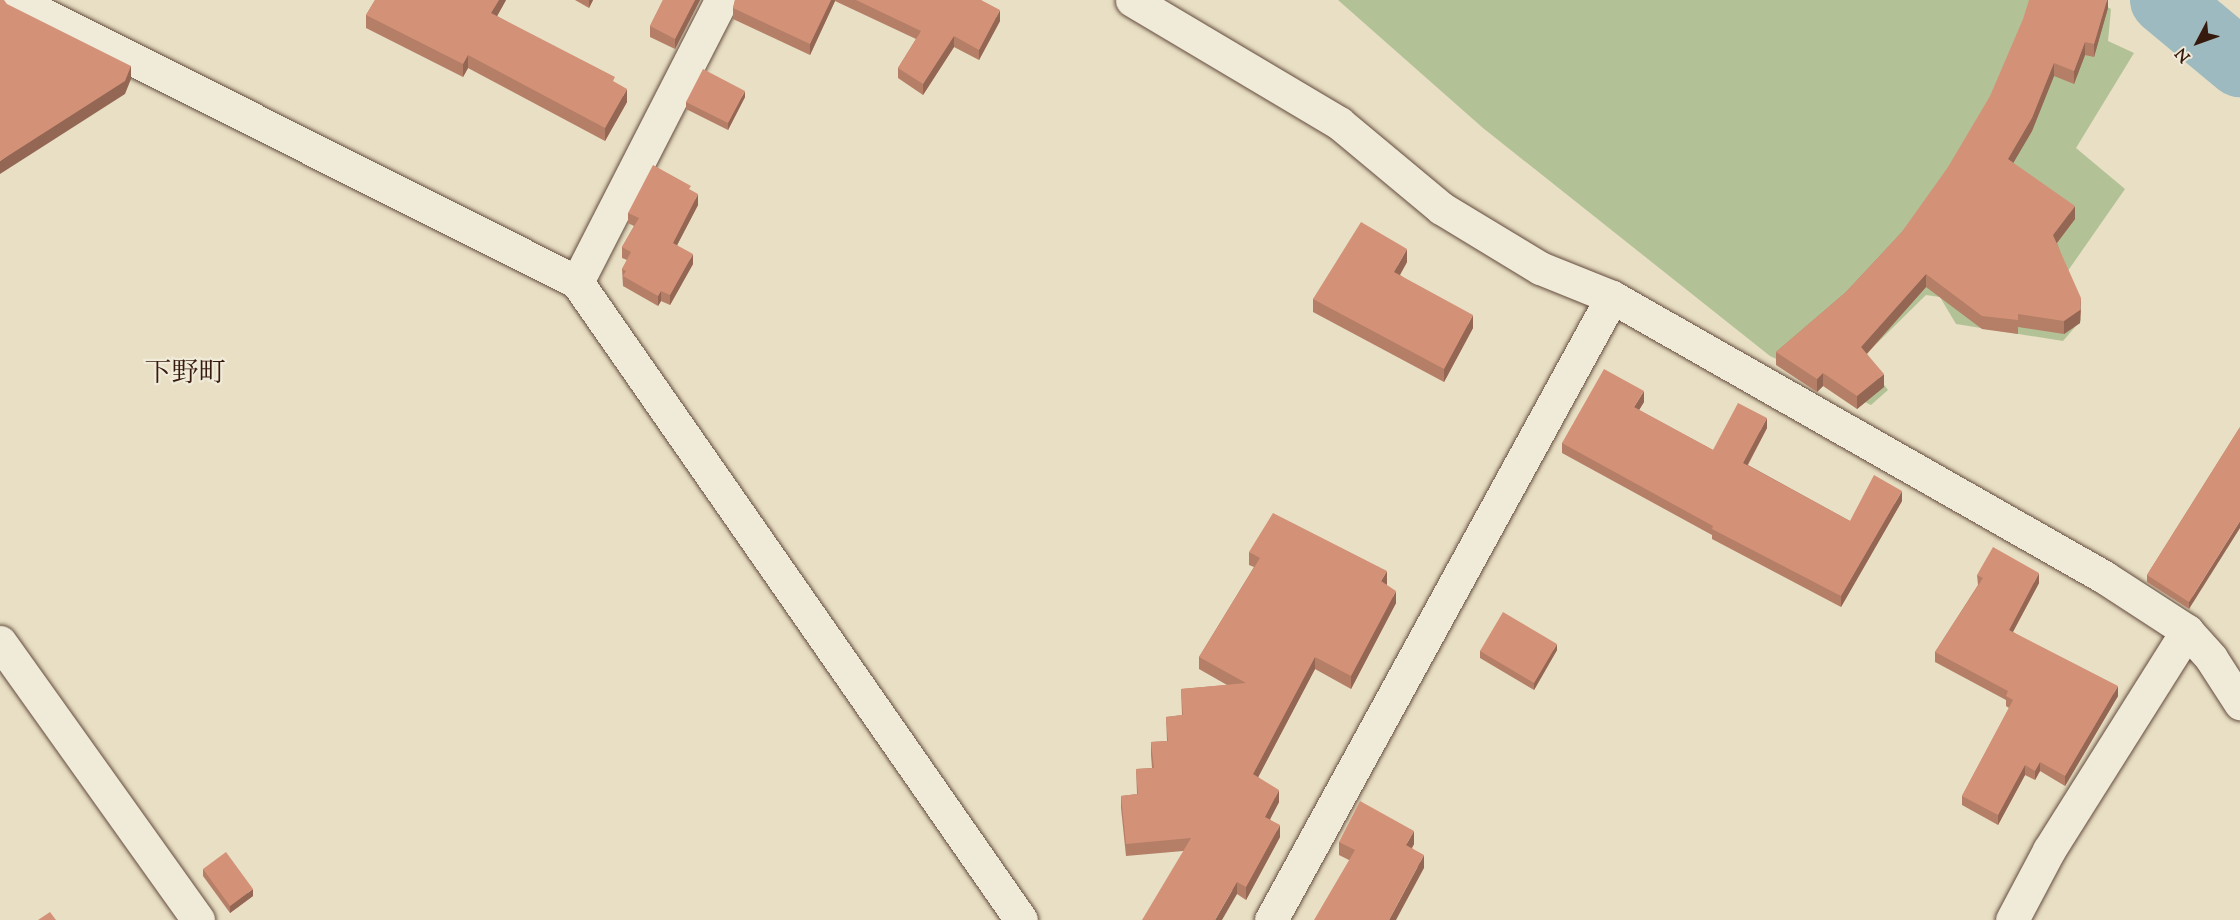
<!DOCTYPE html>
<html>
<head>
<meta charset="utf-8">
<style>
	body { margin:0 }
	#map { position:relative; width:2240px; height:920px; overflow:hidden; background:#e8dfc4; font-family:"Sorts Mill Goudy","Noto Serif JP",serif }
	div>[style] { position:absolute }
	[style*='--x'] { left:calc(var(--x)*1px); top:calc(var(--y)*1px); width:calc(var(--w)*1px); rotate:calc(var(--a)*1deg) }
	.green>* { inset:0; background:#b3c296 }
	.river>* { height:68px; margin:-34px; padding:0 34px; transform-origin:34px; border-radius:34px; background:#9cbabf }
	.roads { filter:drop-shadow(0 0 2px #634b3c) drop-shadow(0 0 2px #634b3c) }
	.street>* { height:33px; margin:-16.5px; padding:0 16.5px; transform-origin:16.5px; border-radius:16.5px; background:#f0ead9 }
	.wall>* { inset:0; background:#b57e67 }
	.shaded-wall>* { inset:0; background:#946654 }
	.building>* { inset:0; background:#d39278 }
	span { translate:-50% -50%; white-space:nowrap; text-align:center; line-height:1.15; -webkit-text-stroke:4.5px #f0ead9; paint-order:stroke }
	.quarter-label { font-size:27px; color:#371a0e }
	.north { position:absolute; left:2168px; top:12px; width:60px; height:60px; -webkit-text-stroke:4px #f0ead9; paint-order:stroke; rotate:229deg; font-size:16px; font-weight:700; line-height:24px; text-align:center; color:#371a0e }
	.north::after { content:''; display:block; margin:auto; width:21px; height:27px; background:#371a0e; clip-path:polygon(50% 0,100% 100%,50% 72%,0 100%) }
</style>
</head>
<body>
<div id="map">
	<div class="green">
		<i style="clip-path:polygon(1338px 0,2094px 0,2111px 9px,2108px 41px,2134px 53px,2076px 148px,2125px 189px,2065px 275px,2081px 320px,2063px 341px,1956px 324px,1940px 297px,1926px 295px,1863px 357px,1888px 390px,1871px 405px,1770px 356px,1483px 128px)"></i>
	</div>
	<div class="river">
		<i style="--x:2164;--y:0;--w:99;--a:39.7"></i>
	</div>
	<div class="roads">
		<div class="street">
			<i style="--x:15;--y:0;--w:629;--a:26.65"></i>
			<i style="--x:577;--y:282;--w:777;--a:55.16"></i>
			<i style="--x:1132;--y:0;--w:241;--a:30.7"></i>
			<i style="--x:1339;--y:123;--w:133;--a:39.8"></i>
			<i style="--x:1441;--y:208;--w:116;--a:31.2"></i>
			<i style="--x:1540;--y:268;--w:78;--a:21.9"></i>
			<i style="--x:1612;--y:297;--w:566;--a:29.64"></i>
			<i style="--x:2104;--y:577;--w:99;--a:33"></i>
			<i style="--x:2187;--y:631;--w:36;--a:48"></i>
			<i style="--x:2211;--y:658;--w:54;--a:57.2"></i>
			<i style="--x:577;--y:282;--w:317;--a:-62.9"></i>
			<i style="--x:0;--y:642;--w:341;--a:54.5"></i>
			<i style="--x:1271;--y:920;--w:710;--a:-61.31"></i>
			<i style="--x:2012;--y:920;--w:79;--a:-62.1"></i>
			<i style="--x:2049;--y:850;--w:259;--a:-57.8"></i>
		</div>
	</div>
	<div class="wall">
		<i style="clip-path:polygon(375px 0,506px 0,497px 16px,615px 83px,627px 102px,605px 141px,468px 68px,463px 77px,366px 28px,366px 15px)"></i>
		<i style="clip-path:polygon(575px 0,593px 0,589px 8px)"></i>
		<i style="clip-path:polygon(663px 0,700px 0,675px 49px,650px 37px,650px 26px)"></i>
		<i style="clip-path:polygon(735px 0,981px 0,1000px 21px,979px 60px,954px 47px,923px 95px,898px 78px,898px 68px,916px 39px,835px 1px,810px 55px,733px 19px,733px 8px)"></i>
		<i style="clip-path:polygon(2108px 0,2108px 8px,2094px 57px,2085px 55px,2074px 84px,2054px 76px,2032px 131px,2013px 163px,2075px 219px,2057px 243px,2081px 311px,2080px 323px,2064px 334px,2018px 327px,2018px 334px,1982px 329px,1926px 287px,1867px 354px,1884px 387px,1857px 409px,1823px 386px,1817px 392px,1776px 365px,1776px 352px,1846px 292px,1901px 233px)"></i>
		<i style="clip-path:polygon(745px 97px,728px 130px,686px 109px,686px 102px)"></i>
		<i style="clip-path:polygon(691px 190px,698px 205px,677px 245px,693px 264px,670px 305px,661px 301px,658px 306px,623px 286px,622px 269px,627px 260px,622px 258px,622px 247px,634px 226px,628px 223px,628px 213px)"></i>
		<i style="clip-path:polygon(1407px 262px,1400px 275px,1473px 328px,1444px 382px,1313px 312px,1313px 299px)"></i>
		<i style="clip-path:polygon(1644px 402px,1639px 410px,1713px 450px,1767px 428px,1748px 465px,1850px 521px,1902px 501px,1841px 607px,1712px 539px,1712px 535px,1562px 453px,1562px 443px)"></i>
		<i style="clip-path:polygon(2240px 427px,2189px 609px,2147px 582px,2147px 575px)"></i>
		<i style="clip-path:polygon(1249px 552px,1387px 584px,1386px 585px,1396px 603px,1351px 689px,1315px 669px,1258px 777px,1279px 802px,1270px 819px,1280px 837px,1246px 900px,1237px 894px,1183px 851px,1126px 856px,1121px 808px,1121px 796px,1137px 794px,1136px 769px,1152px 768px,1151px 755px,1151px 742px,1167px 741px,1166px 717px,1182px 715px,1181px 689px,1227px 685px,1199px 669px,1199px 657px,1254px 567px,1249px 565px)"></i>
		<i style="clip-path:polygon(1977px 575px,2039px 583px,2013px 632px,2118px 696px,2065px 786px,2040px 771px,2035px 780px,2025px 775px,1998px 825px,1962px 805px,1962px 796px,2009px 708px,2006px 706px,2006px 700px,1935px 662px,1935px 652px,1978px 585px)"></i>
		<i style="clip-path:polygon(1557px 650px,1534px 690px,1480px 658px,1480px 651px)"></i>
		<i style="clip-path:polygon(1339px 842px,1414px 844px,1412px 848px,1424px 868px,1349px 860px,1339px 855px)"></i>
		<i style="clip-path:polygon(203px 869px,253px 896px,230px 913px,203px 876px)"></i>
	</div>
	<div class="shaded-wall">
		<i style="clip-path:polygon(499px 0,506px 0,491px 27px,491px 13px)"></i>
		<i style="clip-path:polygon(589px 0,593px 0,589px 8px)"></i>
		<i style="clip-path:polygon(695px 0,700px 0,675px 49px,675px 39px)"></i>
		<i style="clip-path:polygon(831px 0,835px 0,835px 1px,810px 55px,810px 44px)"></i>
		<i style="clip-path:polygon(2107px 0,2108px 0,2108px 8px,2094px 57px,2094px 44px)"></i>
		<i style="clip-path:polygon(1000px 10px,1000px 21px,979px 60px,979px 50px)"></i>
		<i style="clip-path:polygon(954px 36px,954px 47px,923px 95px,923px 84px)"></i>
		<i style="clip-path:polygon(2085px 42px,2085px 55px,2074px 84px,2074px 71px)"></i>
		<i style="clip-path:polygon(468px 55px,468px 68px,463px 77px,463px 64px)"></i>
		<i style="clip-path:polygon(2054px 63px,2054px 76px,2032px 131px,2008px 172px,2008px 159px)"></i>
		<i style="clip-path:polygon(131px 66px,131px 79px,125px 94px,0 174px,0 161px)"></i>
		<i style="clip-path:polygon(627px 89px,627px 102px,605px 141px,605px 128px)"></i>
		<i style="clip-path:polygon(745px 91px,745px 97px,728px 130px,728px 123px)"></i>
		<i style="clip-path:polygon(698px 194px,698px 205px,673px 253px,673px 243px)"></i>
		<i style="clip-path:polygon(2075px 206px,2075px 219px,2053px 248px,2053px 235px)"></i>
		<i style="clip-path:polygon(1407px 249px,1407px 262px,1394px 285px,1394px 272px)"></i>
		<i style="clip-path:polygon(693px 254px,693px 264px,670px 305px,670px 295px)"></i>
		<i style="clip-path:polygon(1926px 274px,1926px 287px,1861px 360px,1861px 347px)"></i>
		<i style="clip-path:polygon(661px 291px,661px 301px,658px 306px,658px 296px)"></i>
		<i style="clip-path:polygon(2081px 298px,2080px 323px,2064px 334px,2064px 321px)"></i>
		<i style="clip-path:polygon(1473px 315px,1473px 328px,1444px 382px,1444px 369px)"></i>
		<i style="clip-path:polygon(1823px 373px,1823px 386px,1817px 392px,1817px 379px)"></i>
		<i style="clip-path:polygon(1884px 374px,1884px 387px,1857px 409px,1857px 396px)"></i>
		<i style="clip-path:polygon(1644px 391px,1644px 402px,1634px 418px,1634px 407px)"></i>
		<i style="clip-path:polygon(1767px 418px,1767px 428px,1743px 473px,1743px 463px)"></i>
		<i style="clip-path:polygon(1902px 491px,1902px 501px,1841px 607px,1841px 596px)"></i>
		<i style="clip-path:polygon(2240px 521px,2240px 528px,2189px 609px,2189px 602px)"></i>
		<i style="clip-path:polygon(1387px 571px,1387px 584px,1381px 594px,1381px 581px)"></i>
		<i style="clip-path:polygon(2039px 573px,2039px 583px,2009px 639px,2009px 630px)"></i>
		<i style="clip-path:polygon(1396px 591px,1396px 603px,1351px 689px,1351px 676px)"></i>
		<i style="clip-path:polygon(1557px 644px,1557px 650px,1534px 690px,1534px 683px)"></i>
		<i style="clip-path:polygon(1315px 657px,1315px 669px,1253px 787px,1253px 774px)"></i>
		<i style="clip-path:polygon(2118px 686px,2118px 696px,2065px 786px,2065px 776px)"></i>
		<i style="clip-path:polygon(2040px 762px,2040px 771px,2035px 780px,2035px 771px)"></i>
		<i style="clip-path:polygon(2025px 765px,2025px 775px,1998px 825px,1998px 815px)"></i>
		<i style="clip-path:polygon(1279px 790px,1279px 802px,1265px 829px,1265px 817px)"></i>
		<i style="clip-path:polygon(1280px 825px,1280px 837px,1246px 900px,1246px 887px)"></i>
		<i style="clip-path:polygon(1414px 831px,1414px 844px,1406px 858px,1406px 845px)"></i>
		<i style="clip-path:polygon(1424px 855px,1424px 868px,1396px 920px,1389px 920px)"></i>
		<i style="clip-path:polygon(1237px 882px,1237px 894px,1222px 920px,1215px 920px)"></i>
		<i style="clip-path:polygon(253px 889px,253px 896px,230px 913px,230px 906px)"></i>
	</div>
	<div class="building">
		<i style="clip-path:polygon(0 0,4px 0,7px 4px,131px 66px,125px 81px,0 161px)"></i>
		<i style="clip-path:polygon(375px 0,499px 0,491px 13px,615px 77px,613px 81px,627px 89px,605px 128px,468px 55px,463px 64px,366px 15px)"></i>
		<i style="clip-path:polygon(663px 0,695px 0,675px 39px,650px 26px)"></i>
		<i style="clip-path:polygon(735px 0,831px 0,810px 44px,733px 8px)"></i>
		<i style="clip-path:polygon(856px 0,981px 0,1000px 10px,979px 50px,954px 36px,923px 84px,898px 68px,921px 31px)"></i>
		<i style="clip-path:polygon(2029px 0,2107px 0,2094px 44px,2085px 42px,2074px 71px,2054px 63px,2032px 118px,2008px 159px,2075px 206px,2053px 235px,2081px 298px,2080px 310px,2064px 321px,2018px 314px,2018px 320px,1982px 316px,1926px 274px,1861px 347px,1884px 374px,1857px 396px,1823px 373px,1817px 379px,1776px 352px,1846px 292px,1901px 233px,1948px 167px,1990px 96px,2023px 19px)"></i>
		<i style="clip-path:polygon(703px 69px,745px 91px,728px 123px,686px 102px)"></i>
		<i style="clip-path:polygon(653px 165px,691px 186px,689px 189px,698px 194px,673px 243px,693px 254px,670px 295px,661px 291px,658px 296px,623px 276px,626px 271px,622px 269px,631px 252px,622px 247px,639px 218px,628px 213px)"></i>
		<i style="clip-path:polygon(1361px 222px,1407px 249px,1394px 272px,1473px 315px,1444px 369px,1313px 299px)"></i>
		<i style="clip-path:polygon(1604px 369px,1644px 391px,1634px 407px,1713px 450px,1738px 403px,1767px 418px,1743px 463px,1850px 521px,1874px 475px,1902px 491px,1841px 596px,1712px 529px,1713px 526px,1562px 443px)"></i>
		<i style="clip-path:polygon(2240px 427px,2240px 521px,2189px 602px,2147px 575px)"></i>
		<i style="clip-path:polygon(1273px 513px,1387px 571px,1381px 581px,1396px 591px,1351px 676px,1315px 657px,1253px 774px,1279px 790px,1265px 817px,1280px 825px,1246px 887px,1237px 882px,1215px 920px,1142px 920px,1191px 838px,1126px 844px,1121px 796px,1138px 794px,1136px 769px,1154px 768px,1151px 742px,1168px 741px,1166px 717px,1183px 715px,1181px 689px,1246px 683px,1199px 657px,1260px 558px,1249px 552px)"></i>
		<i style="clip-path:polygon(1993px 547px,2039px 573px,2009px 630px,2118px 686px,2065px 776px,2040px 762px,2035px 771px,2025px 765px,1998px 815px,1962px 796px,2013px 700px,2006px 696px,2008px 691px,1935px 652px,1983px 578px,1977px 575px)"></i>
		<i style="clip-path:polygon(1503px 612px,1557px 644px,1534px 683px,1480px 651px)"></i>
		<i style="clip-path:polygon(1360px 801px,1414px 831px,1406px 845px,1424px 855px,1389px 920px,1314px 920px,1355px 850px,1339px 842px)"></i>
		<i style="clip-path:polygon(226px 852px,253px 889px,230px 906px,203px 869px)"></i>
		<i style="clip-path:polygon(50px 912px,56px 920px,38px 920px)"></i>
	</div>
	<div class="quarter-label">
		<span style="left:185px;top:375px">下野町</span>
	</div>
	<div class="north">N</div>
</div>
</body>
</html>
